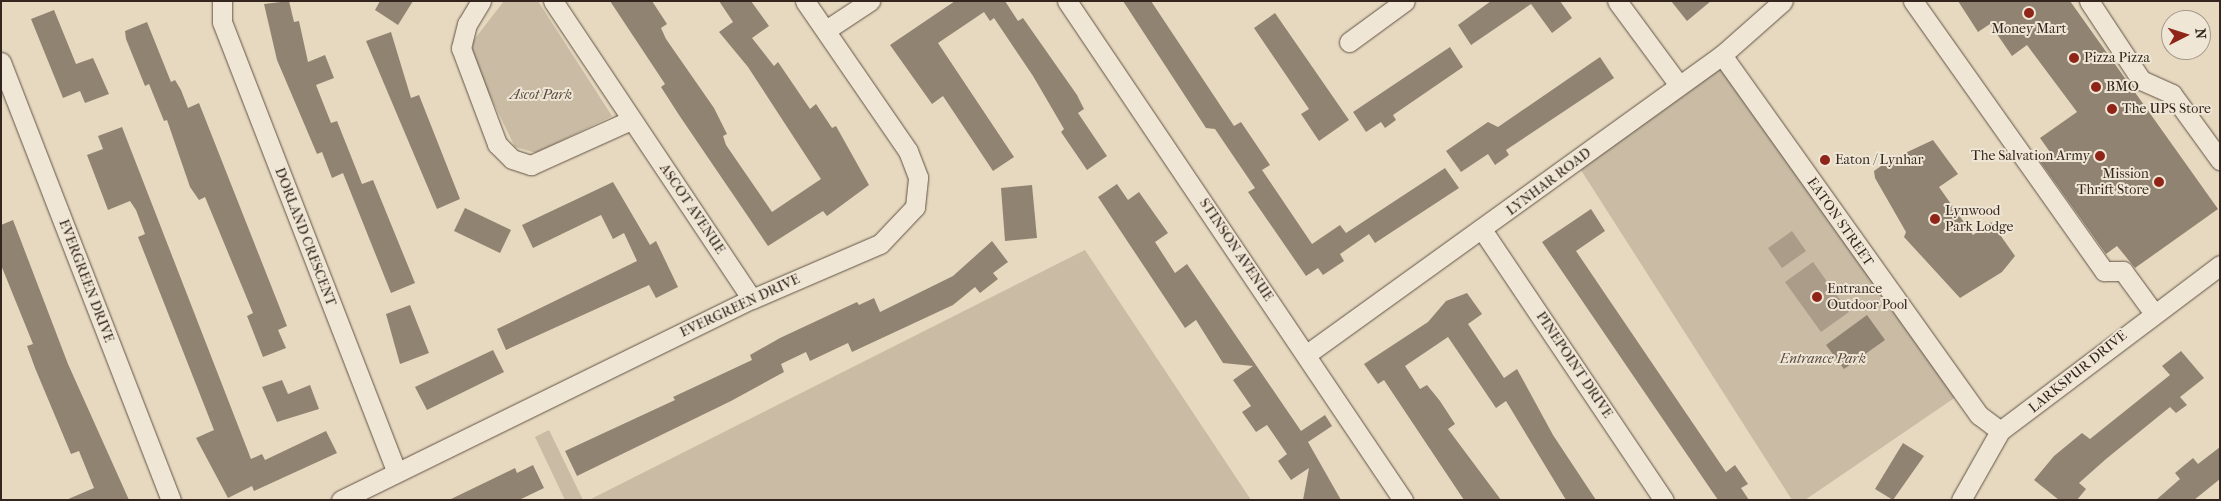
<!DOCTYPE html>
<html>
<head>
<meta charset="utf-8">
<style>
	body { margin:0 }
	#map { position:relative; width:2221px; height:501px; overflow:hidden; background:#e7d9bf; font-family:"IM FELL French Canon",serif }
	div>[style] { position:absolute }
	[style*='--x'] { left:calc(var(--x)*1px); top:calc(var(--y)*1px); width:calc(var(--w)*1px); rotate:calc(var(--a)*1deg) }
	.green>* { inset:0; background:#c9bba4 }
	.water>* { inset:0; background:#aa9c88 }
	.building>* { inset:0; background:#918372 }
	.roads { filter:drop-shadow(0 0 1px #615346) drop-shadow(0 0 1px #615346) }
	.minor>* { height:19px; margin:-9.5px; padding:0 9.5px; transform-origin:9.5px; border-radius:9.5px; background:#efe6d5 }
	.dots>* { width:14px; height:14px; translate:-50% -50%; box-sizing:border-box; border:2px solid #efe6d5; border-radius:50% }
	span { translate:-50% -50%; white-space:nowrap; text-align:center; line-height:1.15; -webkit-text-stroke:4px #efe6d5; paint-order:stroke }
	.poi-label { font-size:14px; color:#34261e }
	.left { translate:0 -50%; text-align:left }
	.right { translate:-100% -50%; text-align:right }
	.park-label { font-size:14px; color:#594b40; font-style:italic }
	.street-label { font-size:14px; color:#34261e }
	.frame { position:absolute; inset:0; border:2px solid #34261e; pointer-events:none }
	.north { position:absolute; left:2161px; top:10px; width:50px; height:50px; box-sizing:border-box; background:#efe6d5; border:1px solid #a4998c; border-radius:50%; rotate:85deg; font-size:14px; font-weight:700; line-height:20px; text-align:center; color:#34261e }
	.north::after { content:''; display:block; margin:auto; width:18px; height:22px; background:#8f2418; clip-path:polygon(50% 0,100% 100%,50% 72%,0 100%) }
</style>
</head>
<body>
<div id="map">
	<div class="green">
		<i style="clip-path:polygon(504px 1px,538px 1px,612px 116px,536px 153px,515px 147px,472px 59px,473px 41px)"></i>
		<i style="clip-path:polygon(1733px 57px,1969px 388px,1805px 500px,1792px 500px,1579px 167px)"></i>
		<i style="clip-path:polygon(1085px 250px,1251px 500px,589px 500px)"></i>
		<i style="clip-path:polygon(549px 430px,583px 500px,565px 500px,535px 437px)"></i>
	</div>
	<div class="water">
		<i style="clip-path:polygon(1792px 231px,1806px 251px,1782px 268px,1768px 248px)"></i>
		<i style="clip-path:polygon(1813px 262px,1849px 312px,1821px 332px,1785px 282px)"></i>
	</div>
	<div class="building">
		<i style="clip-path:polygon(289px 1px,294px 22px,299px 21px,308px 62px,325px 55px,334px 78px,316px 85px,331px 123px,337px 121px,362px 184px,373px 180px,415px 283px,391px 293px,343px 173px,332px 178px,322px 152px,317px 154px,277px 60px,264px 4px)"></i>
		<i style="clip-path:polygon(380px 1px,413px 1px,398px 25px,375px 10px)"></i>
		<i style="clip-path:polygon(610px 1px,652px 1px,667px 24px,661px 28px,666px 39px,714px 108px,727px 134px,723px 136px,726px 145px,772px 212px,821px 179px,748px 67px,719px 32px,733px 22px,719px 1px,751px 1px,769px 26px,752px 38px,774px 66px,778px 62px,810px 109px,816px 104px,832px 128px,836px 126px,869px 185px,827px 216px,823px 211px,768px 246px,679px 115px,661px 87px,665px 84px)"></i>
		<i style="clip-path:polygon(955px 1px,1005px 1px,1018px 21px,1023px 18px,1077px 95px,1084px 109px,1078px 113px,1107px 156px,1087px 170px,1061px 132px,1064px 129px,1033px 76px,994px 18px,990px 21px,984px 12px,938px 43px,1014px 157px,993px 171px,943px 96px,932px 104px,890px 45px)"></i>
		<i style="clip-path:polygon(1123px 1px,1151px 1px,1234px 126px,1241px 122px,1270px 165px,1262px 170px,1312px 244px,1340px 225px,1346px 233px,1445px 168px,1459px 188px,1375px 243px,1369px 234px,1340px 254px,1344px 261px,1323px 275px,1318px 268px,1306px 276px,1248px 192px,1255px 188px,1215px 129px,1206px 128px)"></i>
		<i style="clip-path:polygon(1491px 1px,1560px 1px,1572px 18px,1552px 33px,1531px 4px,1471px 45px,1458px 25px)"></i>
		<i style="clip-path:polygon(1671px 1px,1711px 1px,1687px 21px)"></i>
		<i style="clip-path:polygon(1958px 1px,2070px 1px,2218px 209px,2135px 268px,2117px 246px,2106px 254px,2039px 160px,2050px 152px,2040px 138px,2077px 112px,2027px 45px,2012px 56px,1990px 24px,1978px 32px)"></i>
		<i style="clip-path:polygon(54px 10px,76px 64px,93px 58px,109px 94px,85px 103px,80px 91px,63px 98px,31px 19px)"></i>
		<i style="clip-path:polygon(1275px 13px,1349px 120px,1319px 141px,1301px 114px,1309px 109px,1254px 28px)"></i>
		<i style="clip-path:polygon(147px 22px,171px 82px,175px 80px,181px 90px,188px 108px,199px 103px,287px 326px,278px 330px,286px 348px,263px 357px,247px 316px,253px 313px,205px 197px,199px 200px,190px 187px,167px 120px,164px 121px,149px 84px,145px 86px,126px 39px,125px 31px)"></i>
		<i style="clip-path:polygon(391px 32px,411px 98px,419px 95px,460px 199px,437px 209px,366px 41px)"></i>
		<i style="clip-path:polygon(1450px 47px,1463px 67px,1393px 115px,1396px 120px,1385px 128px,1381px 122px,1366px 132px,1353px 112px)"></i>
		<i style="clip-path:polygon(1600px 57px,1614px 78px,1506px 150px,1509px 155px,1495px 165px,1488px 154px,1461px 172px,1446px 151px,1488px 122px,1498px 127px)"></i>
		<i style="clip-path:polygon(122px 127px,251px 459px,262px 454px,265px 460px,326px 431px,337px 453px,254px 491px,252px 486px,228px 498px,196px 438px,214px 430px,138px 237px,145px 234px,136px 210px,130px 201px,108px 210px,87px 155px,103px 149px,98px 136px)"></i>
		<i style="clip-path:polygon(1933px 140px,1958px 174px,1939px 187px,1973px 235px,1991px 222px,2015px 256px,2002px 272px,1960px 298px,1904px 237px,1906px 232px,1875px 178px,1874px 171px,1888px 161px)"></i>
		<i style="clip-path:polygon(613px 182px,650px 245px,656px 241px,678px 287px,656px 298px,649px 285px,506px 350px,497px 329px,637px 261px,624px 233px,613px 239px,601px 215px,533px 248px,522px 225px)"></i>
		<i style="clip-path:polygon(1117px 184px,1128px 200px,1139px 192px,1168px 233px,1155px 242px,1175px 273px,1187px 264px,1301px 431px,1325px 415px,1332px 426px,1308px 442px,1341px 500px,1303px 500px,1309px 468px,1291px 480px,1278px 461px,1287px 454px,1267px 425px,1256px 432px,1242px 412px,1251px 406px,1233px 380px,1253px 366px,1223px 363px,1196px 320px,1185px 328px,1098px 197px)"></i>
		<i style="clip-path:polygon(1032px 185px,1037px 238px,1005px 241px,1001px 188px)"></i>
		<i style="clip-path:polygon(465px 208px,511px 230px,500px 253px,454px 231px)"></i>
		<i style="clip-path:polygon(1591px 209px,1605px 231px,1576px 251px,1726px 472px,1735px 465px,1748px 484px,1741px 488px,1749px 500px,1718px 500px,1542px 242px)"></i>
		<i style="clip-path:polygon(13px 220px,68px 364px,129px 500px,66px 500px,94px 488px,79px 451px,71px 454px,35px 368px,27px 346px,33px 344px,1px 265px,1px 225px)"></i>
		<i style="clip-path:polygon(992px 241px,1008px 262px,993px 273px,998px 279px,980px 293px,975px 287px,953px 305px,852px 352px,848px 343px,810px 361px,806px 352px,781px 364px,784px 372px,731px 401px,577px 476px,565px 451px,675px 400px,673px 397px,752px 360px,750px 355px,780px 338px,857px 302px,859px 305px,874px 298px,880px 312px,953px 276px)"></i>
		<i style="clip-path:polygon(1467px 293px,1482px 314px,1468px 324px,1504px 378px,1517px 369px,1553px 435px,1596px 500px,1566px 500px,1506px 401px,1496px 408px,1448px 337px,1405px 366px,1420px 389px,1427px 385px,1440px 401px,1455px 424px,1448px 429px,1501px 500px,1464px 500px,1384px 380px,1378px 384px,1364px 364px,1428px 322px,1446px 301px)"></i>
		<i style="clip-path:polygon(410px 305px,429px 353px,400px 364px,386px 314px)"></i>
		<i style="clip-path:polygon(1867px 315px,1885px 340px,1844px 369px,1826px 345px)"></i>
		<i style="clip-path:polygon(493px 350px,504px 372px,427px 410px,415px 387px)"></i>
		<i style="clip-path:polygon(2181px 351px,2204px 378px,2180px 397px,2187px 405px,2176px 413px,2170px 407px,2106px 459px,2079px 483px,2086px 489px,2077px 500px,2059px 500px,2034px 480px,2054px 456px,2082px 433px,2090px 439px,2170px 375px,2162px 366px)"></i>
		<i style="clip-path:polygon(282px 380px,288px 394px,310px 385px,319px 409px,277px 422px,262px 387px)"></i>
		<i style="clip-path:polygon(1903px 443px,1924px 456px,1893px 500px,1875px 489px)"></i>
		<i style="clip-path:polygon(2220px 447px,2220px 479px,2194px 500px,2156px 500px,2180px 479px,2175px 473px,2193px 458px,2198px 464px)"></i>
		<i style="clip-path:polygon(533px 465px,544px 488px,519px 500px,449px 500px,515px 468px,517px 473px)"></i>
	</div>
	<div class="roads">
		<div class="minor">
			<i style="--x:222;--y:1;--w:21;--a:90"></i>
			<i style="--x:222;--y:22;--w:482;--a:68.8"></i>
			<i style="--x:481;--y:1;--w:27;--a:121"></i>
			<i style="--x:467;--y:24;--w:25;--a:104"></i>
			<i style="--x:461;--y:48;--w:103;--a:69.4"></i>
			<i style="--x:497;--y:144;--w:21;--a:45"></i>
			<i style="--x:512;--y:159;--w:20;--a:18"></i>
			<i style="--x:531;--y:165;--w:110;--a:-24.2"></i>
			<i style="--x:553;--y:1;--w:358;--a:56.3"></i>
			<i style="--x:1067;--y:1;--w:602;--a:56.05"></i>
			<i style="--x:1617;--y:1;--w:104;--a:53.6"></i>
			<i style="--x:1913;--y:1;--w:331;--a:54.7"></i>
			<i style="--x:2104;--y:271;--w:19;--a:0"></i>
			<i style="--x:2123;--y:271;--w:51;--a:53.8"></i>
			<i style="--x:2089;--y:1;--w:95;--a:56.6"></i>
			<i style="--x:2141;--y:80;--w:34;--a:24"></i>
			<i style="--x:2172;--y:94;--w:82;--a:54"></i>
			<i style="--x:826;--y:30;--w:53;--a:-33.4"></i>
			<i style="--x:1349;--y:42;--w:69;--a:-36.2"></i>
			<i style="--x:1722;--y:55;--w:442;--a:54.5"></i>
			<i style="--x:1979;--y:415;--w:26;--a:37"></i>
			<i style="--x:1;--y:62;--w:470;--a:68.8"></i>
			<i style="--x:1483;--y:231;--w:324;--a:56.1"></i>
			<i style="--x:1307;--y:354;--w:511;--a:-35.77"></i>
			<i style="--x:1722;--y:55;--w:81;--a:-41.5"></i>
			<i style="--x:341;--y:500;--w:458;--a:-26.1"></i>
			<i style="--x:752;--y:299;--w:139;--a:-23.3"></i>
			<i style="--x:880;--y:244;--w:51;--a:-46.6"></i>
			<i style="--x:915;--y:207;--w:30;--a:-84"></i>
			<i style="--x:918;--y:177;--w:28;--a:-111"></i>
			<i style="--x:908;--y:151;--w:182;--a:-124.5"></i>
			<i style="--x:1961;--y:500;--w:79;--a:-60.5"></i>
			<i style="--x:2000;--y:431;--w:276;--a:-37"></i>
		</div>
	</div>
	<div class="dots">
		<i style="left:2029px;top:13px;background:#8f2418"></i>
		<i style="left:2074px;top:58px;background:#8f2418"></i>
		<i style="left:2096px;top:87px;background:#8f2418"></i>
		<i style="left:2112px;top:109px;background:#8f2418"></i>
		<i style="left:2100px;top:156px;background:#8f2418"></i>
		<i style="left:1825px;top:160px;background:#8f2418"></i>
		<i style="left:2159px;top:182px;background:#8f2418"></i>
		<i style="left:1935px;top:219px;background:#8f2418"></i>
		<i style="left:1817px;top:297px;background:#8f2418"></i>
	</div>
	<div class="poi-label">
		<span style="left:2029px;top:29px">Money Mart</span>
		<span class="left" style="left:2084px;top:58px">Pizza Pizza</span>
		<span class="left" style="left:2106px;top:87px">BMO</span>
		<span class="left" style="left:2122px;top:109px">The UPS Store</span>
		<span class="right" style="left:2090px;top:156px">The Salvation Army</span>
		<span class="left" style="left:1835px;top:160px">Eaton / Lynhar</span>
		<span class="right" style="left:2149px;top:182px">Mission<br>Thrift Store</span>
		<span class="left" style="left:1945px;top:219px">Lynwood<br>Park Lodge</span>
		<span class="left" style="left:1827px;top:297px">Entrance<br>Outdoor Pool</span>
	</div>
	<div class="park-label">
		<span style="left:541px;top:95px">Ascot Park</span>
		<span style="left:1823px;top:359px">Entrance Park</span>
	</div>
	<div class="street-label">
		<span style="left:1549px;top:182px;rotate:-37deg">LYNHAR ROAD</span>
		<span style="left:692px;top:209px;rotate:56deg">ASCOT AVENUE</span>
		<span style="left:1840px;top:222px;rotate:55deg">EATON STREET</span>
		<span style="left:305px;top:237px;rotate:69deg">DORLAND CRESCENT</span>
		<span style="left:1236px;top:250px;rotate:56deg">STINSON AVENUE</span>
		<span style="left:86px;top:281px;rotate:69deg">EVERGREEN DRIVE</span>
		<span style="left:740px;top:306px;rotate:-25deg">EVERGREEN DRIVE</span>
		<span style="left:1574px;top:365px;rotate:56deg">PINEPOINT DRIVE</span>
		<span style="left:2078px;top:372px;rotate:-39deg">LARKSPUR DRIVE</span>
	</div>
	<div class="frame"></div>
	<div class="north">N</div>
</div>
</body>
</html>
